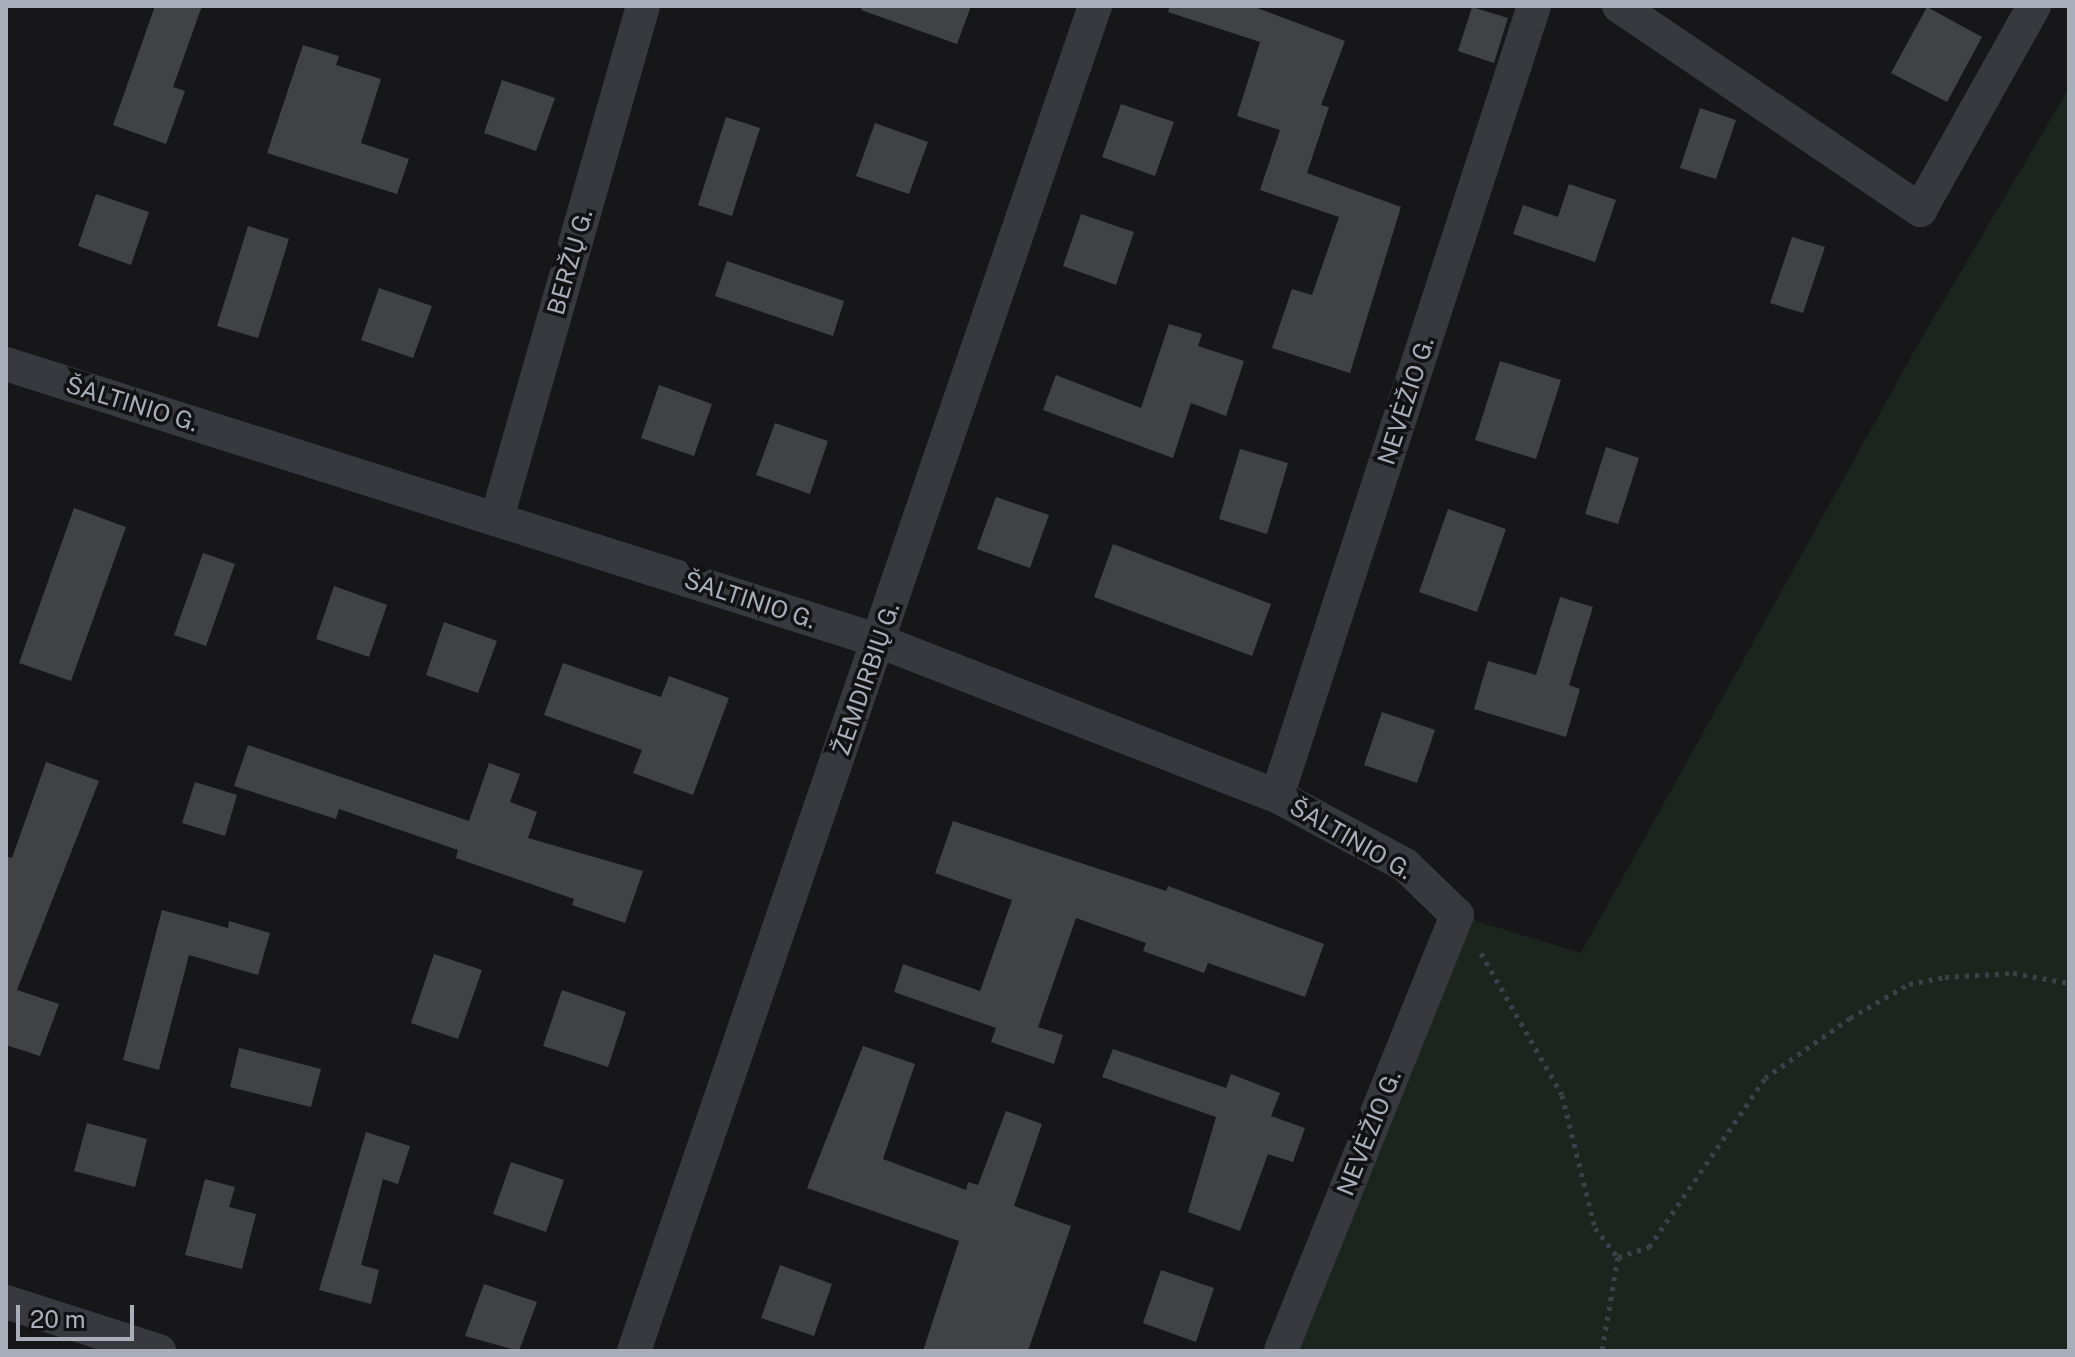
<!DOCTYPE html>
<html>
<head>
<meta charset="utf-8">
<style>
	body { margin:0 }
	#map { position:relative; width:2075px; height:1357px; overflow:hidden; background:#171719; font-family:"Public Sans",sans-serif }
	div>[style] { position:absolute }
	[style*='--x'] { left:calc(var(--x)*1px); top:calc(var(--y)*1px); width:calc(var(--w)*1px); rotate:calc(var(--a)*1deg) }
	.green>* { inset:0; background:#1c251d }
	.building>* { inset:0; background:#414246 }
	.path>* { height:5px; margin-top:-2.5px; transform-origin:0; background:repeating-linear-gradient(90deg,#3d4046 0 4px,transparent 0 10px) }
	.street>* { height:34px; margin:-17px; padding:0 17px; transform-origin:17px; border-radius:17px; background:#38393f }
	span { translate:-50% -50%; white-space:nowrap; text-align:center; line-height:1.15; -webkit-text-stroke:7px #121214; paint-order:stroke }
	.street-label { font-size:24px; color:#a8afba }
	.frame { position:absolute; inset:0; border:8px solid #a8afba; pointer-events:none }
	.scale { position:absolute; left:16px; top:1305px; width:118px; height:36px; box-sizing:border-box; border:4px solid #a8afba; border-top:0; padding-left:10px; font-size:24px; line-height:28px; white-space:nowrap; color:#a8afba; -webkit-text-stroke:6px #121214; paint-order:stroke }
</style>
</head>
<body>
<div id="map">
	<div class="green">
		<i style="clip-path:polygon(2069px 88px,2069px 1351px,1281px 1351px,1457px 915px,1581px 953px,1920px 341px)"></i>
	</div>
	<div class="building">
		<i style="clip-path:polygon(155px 6px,202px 6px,173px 87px,185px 91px,166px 144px,113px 125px)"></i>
		<i style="clip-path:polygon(862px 6px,971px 6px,957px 44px,861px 10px)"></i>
		<i style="clip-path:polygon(1170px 6px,1252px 6px,1345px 41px,1321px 105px,1329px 107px,1307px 173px,1401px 207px,1350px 373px,1272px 348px,1292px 289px,1312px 295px,1339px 217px,1260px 190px,1280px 130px,1237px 116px,1260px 42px,1168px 12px)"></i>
		<i style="clip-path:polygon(1472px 7px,1508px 18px,1494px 63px,1458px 51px)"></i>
		<i style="clip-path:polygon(1927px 7px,1982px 37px,1947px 102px,1891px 73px)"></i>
		<i style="clip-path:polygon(303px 45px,339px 56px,336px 65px,381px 79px,361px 143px,409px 159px,397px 194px,267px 153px)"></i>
		<i style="clip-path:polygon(502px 80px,555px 98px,536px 151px,484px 133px)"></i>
		<i style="clip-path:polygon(1121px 104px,1174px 122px,1155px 176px,1102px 157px)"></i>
		<i style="clip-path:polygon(1700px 108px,1736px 120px,1716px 179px,1680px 168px)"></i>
		<i style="clip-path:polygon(726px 117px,760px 128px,732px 216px,698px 205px)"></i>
		<i style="clip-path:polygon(875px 123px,928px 142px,909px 194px,856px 176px)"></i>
		<i style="clip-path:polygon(1569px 184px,1616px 200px,1595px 262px,1513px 234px,1523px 205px,1558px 217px)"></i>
		<i style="clip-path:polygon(96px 194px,149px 212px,131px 265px,78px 246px)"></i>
		<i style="clip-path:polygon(1081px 214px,1134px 232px,1116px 285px,1063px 266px)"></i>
		<i style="clip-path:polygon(248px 226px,289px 239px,258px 338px,217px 326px)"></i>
		<i style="clip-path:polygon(1792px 237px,1825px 247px,1803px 313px,1770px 303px)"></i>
		<i style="clip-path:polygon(727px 261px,844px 301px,833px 336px,715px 296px)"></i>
		<i style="clip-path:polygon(379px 288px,432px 306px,413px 358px,361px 340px)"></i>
		<i style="clip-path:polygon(1169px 324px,1202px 334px,1198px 346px,1244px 361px,1226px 416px,1191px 403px,1173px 458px,1043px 410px,1056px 375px,1141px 408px)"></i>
		<i style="clip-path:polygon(1500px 361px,1561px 380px,1536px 459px,1475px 440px)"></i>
		<i style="clip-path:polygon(659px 385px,712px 404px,694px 456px,641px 438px)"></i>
		<i style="clip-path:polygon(775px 423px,828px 441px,810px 494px,756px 475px)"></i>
		<i style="clip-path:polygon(1606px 447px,1639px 458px,1618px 524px,1585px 514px)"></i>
		<i style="clip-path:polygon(1240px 449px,1288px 463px,1267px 534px,1219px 519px)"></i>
		<i style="clip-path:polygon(996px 497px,1049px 515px,1030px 568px,977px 549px)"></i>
		<i style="clip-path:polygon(74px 508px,126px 527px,71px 681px,19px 663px)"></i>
		<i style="clip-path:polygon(1448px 509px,1506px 529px,1477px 612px,1419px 592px)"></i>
		<i style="clip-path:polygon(1113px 544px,1271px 604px,1252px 656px,1094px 597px)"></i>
		<i style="clip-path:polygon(203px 553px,235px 564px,206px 646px,174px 635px)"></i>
		<i style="clip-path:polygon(334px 586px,387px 605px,369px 657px,316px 639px)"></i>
		<i style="clip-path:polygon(1560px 597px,1593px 607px,1569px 685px,1580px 689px,1566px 737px,1474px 709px,1488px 661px,1536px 675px)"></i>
		<i style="clip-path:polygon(444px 622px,497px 641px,478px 693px,426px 675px)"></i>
		<i style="clip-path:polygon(563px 663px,661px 697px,669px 676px,729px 698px,693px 795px,633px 773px,642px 750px,544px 715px)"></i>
		<i style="clip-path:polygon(1382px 712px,1435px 730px,1417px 783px,1364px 765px)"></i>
		<i style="clip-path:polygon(248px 745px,469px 821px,489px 763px,520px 774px,510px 802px,537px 812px,528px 838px,643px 871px,625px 923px,572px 905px,574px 899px,456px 858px,458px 850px,339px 809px,336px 819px,234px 786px)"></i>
		<i style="clip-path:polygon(46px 762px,99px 781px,17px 990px,59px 1004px,40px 1056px,6px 1045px,6px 856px,12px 858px)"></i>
		<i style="clip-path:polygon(195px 782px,237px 795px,225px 836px,182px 823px)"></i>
		<i style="clip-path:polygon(953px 821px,1166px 891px,1168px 886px,1324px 944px,1305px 997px,1208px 963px,1204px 973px,1143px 951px,1146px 943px,1076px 918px,1038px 1027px,1063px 1035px,1054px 1064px,991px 1042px,996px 1028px,894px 992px,903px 964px,980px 991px,1012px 900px,935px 873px)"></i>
		<i style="clip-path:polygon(162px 910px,228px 928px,229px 921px,270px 933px,258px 975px,189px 955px,159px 1070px,123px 1060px)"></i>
		<i style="clip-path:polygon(434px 954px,482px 970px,458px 1039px,411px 1023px)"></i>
		<i style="clip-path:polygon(562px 990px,626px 1012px,608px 1067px,543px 1046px)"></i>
		<i style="clip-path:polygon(863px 1046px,915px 1064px,883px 1159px,966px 1190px,968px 1182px,978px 1185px,1006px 1111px,1042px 1124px,1014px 1206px,1071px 1226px,1028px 1351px,923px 1351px,959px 1241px,807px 1188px)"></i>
		<i style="clip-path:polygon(239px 1048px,321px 1069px,311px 1107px,230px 1087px)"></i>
		<i style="clip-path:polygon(1113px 1049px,1226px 1088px,1231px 1074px,1280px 1093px,1271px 1116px,1305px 1128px,1293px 1162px,1268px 1154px,1240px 1231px,1188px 1212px,1216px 1117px,1102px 1077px)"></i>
		<i style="clip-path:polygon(87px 1123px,147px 1139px,135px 1187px,74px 1171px)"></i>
		<i style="clip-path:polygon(366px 1132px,410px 1146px,398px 1184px,383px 1179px,361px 1265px,379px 1270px,371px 1304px,319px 1290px)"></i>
		<i style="clip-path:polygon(511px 1162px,564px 1180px,546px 1232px,493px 1214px)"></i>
		<i style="clip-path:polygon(205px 1179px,235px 1187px,229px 1207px,256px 1214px,242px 1269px,185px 1255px)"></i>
		<i style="clip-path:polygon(780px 1265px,832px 1284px,814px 1336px,761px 1318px)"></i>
		<i style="clip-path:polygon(1161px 1270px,1214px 1288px,1196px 1342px,1143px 1323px)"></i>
		<i style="clip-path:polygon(484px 1284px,537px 1302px,519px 1351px,465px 1336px)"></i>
	</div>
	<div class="path">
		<i style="--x:1481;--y:953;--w:163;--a:60.3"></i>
		<i style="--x:1562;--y:1095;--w:137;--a:76.1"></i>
		<i style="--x:1595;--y:1228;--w:37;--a:52"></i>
		<i style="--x:1618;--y:1257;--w:95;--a:99.7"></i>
		<i style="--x:1618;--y:1257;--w:33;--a:-18"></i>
		<i style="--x:1649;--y:1247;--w:205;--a:-55.5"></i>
		<i style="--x:1765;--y:1078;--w:104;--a:-35.2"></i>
		<i style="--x:1850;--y:1018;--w:68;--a:-30"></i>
		<i style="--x:1909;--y:984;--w:37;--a:-11"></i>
		<i style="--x:1945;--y:977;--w:68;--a:-3.4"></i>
		<i style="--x:2013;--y:973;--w:57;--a:10.1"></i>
	</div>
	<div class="street">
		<i style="--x:1619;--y:6;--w:364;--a:34.1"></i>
		<i style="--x:1920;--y:210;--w:234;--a:-60.8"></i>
		<i style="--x:6;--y:364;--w:916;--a:17.6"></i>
		<i style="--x:879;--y:641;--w:427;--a:21.3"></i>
		<i style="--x:1277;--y:796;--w:145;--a:28.3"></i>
		<i style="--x:1405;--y:865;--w:72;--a:43.9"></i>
		<i style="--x:1457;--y:915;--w:470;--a:112"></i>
		<i style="--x:497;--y:518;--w:532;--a:-74.08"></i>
		<i style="--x:1277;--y:796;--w:831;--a:-71.98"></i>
		<i style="--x:6;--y:1302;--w:161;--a:17.8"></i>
		<i style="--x:634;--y:1351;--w:1422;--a:-71.08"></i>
	</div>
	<div class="street-label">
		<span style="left:570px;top:262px;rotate:-74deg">BERŽŲ G.</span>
		<span style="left:1406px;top:401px;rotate:-72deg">NEVĖŽIO G.</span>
		<span style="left:132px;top:404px;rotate:17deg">ŠALTINIO G.</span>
		<span style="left:750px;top:600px;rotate:18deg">ŠALTINIO G.</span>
		<span style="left:866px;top:679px;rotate:-71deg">ŽEMDIRBIŲ G.</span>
		<span style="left:1351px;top:839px;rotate:30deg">ŠALTINIO G.</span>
		<span style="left:1369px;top:1133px;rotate:-68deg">NEVĖŽIO G.</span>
	</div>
	<div class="frame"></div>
	<div class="scale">20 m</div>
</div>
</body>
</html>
